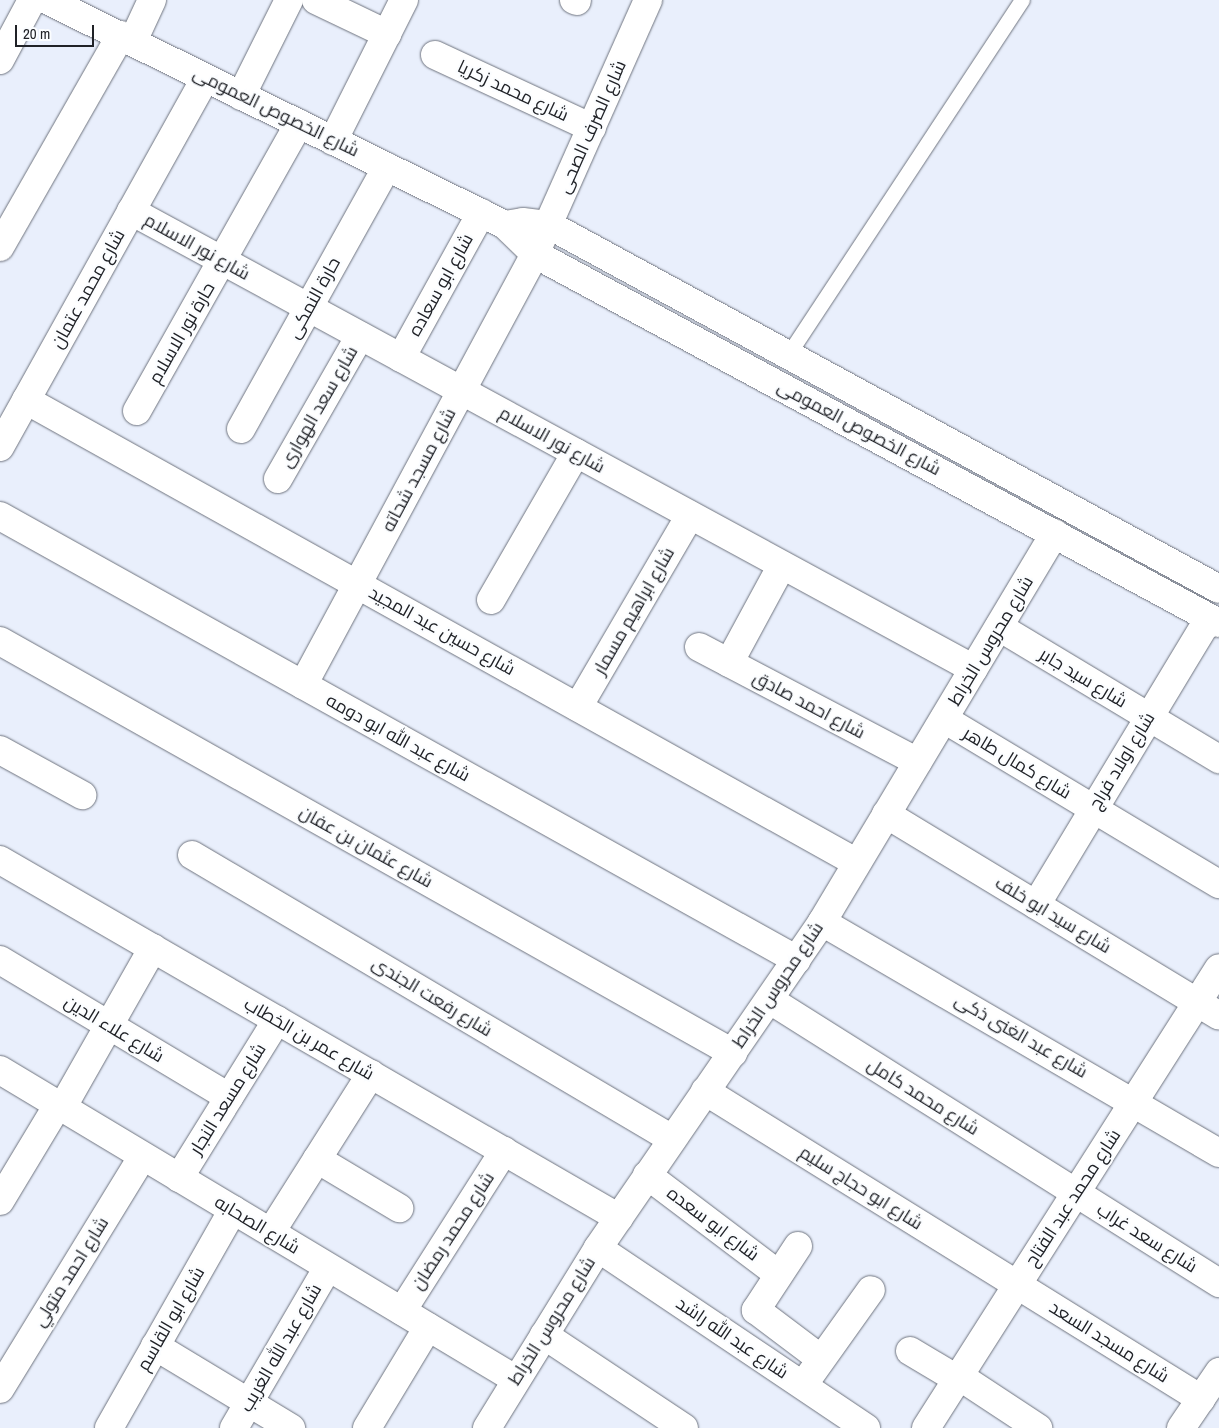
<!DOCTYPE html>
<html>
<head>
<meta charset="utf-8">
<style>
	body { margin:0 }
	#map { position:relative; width:1219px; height:1428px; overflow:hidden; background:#e9effc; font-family:"Archivo Narrow",Cairo,sans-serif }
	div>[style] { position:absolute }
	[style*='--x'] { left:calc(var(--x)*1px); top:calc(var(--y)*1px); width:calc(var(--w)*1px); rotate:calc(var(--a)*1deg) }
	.roads { filter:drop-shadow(0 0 1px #6e737e) drop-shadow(0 0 1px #6e737e) }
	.lane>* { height:15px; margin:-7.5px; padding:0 7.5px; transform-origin:7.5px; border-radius:7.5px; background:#fff }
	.street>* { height:28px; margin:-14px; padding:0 14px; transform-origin:14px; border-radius:14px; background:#fff }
	.secondary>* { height:28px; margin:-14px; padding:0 14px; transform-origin:14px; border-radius:14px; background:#fff }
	span { translate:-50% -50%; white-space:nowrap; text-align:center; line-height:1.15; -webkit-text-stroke:4px #fbfdff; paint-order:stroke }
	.street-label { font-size:18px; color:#202227 }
	.scale { position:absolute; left:15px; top:25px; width:79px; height:22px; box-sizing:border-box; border:2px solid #202227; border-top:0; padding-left:6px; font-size:15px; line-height:18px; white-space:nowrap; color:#202227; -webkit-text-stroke:4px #fbfdff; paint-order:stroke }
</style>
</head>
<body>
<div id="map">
	<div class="roads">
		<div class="lane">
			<i style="--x:789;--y:353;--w:423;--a:-56.6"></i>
		</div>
		<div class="street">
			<i style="--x:316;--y:0;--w:79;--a:25.6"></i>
			<i style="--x:574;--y:0;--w:3;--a:18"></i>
			<i style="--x:133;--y:41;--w:45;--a:-65.1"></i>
			<i style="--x:435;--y:55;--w:173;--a:24.9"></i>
			<i style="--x:0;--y:60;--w:68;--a:-61.9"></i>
			<i style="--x:241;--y:96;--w:107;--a:-63.4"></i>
			<i style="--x:333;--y:141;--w:158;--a:-63.3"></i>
			<i style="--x:131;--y:211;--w:959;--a:28.52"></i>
			<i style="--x:0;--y:247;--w:244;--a:-60.3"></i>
			<i style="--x:401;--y:358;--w:166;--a:-61.1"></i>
			<i style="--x:26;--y:400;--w:951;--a:29.12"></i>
			<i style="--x:137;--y:411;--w:330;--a:-60.6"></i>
			<i style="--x:241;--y:429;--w:300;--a:-60.9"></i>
			<i style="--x:0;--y:447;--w:422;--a:-60.9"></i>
			<i style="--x:278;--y:479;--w:165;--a:-60.2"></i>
			<i style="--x:0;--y:516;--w:912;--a:29.12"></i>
			<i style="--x:491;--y:600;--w:170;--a:-60"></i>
			<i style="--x:999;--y:627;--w:257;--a:31"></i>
			<i style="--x:0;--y:641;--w:841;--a:29.34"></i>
			<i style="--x:699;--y:647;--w:247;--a:27.7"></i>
			<i style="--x:729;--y:663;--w:111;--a:-61.6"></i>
			<i style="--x:303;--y:685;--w:489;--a:-61.7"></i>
			<i style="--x:535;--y:254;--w:278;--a:-66"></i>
			<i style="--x:578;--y:707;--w:222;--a:-59.7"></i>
			<i style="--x:944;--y:719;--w:321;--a:31"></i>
			<i style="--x:0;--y:750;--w:94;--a:28.8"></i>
			<i style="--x:886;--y:814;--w:389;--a:31.2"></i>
			<i style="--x:192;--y:855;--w:558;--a:30.61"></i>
			<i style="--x:0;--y:860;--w:715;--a:30.04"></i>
			<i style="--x:1036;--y:905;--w:335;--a:-58.9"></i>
			<i style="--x:822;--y:922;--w:459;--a:30.2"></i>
			<i style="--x:0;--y:960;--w:267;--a:30.9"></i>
			<i style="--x:770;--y:1000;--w:531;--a:32.22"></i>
			<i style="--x:0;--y:1070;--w:601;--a:30.96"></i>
			<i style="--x:705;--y:1091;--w:584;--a:31.84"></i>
			<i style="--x:62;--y:1108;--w:184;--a:-60.4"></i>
			<i style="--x:317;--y:1159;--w:96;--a:30.9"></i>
			<i style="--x:647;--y:1175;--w:164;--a:37.1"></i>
			<i style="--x:179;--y:1178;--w:186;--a:-58.2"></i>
			<i style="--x:0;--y:1201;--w:112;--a:-58.9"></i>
			<i style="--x:271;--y:1232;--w:187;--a:-57.7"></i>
			<i style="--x:798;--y:1246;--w:77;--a:123.3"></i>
			<i style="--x:756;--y:1310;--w:81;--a:37"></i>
			<i style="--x:598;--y:1248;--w:323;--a:33.9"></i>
			<i style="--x:402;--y:1311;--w:190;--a:-57.5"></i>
			<i style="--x:544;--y:1335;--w:168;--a:33.6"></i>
			<i style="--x:155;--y:1346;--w:159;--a:31.1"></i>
			<i style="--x:910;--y:1351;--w:55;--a:30.8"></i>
			<i style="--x:811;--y:1374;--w:103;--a:-54.5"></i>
			<i style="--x:959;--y:1376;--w:95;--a:33.4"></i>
			<i style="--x:0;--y:1389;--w:273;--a:-58.5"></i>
			<i style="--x:109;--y:1428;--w:251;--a:-60.4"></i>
			<i style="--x:234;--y:1428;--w:186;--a:-59.7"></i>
			<i style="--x:367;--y:1428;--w:118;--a:-58.9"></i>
			<i style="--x:487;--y:1428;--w:211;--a:-58.3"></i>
			<i style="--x:598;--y:1248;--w:396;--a:-55.5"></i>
			<i style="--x:822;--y:922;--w:453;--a:-59.1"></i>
			<i style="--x:926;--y:1428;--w:545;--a:-57.5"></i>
			<i style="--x:1181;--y:1428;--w:68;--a:-55.8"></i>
		</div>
		<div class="secondary">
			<i style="--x:47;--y:0;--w:510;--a:26.16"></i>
			<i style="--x:505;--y:225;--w:42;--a:44"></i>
			<i style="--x:535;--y:254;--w:777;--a:28.35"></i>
			<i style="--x:505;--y:225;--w:18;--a:-9"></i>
			<i style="--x:523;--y:222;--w:26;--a:7"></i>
			<i style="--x:549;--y:225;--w:762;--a:28.51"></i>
		</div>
	</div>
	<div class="street-label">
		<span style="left:513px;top:91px;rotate:25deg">شارع محمد زكريا</span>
		<span style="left:276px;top:112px;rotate:26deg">شارع الخصوص العمومى</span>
		<span style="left:592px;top:127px;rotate:-66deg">شارع الصرف الصحى</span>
		<span style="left:197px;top:247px;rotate:29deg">شارع نور الاسلام</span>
		<span style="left:441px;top:285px;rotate:-61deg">شارع ابو سعاده</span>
		<span style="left:88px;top:289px;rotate:-61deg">شارع محمد عتمان</span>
		<span style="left:314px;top:298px;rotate:-61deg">حارة النمكى</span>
		<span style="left:182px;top:333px;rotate:-60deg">حارة نور الاسلام</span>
		<span style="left:319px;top:407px;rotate:-60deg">شارع سعد الهوارى</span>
		<span style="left:859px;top:428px;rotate:28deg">شارع الخصوص العمومى</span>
		<span style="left:552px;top:440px;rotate:29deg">شارع نور الاسلام</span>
		<span style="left:419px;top:470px;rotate:-62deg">شارع مسجد شحاته</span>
		<span style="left:634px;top:611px;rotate:-60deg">شارع ابراهيم مسمار</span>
		<span style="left:442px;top:631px;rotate:29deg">شارع حسين عبد المجيد</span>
		<span style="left:991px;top:641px;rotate:-59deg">شارع محروس الخراط</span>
		<span style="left:1083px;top:678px;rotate:31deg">شارع سيد جابر</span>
		<span style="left:809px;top:705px;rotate:28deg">شارع احمد صادق</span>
		<span style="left:398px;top:738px;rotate:29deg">شارع عبد الله ابو دومه</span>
		<span style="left:1122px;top:761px;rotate:-59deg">شارع اولاد فراج</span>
		<span style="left:1017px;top:763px;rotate:31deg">شارع كمال طاهر</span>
		<span style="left:366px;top:847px;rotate:29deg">شارع عثمان بن عفان</span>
		<span style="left:1053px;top:915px;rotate:31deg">شارع سيد ابو خلف</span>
		<span style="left:778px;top:985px;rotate:-56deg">شارع محروس الخراط</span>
		<span style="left:432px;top:997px;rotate:31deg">شارع رفعت الجندى</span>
		<span style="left:114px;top:1029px;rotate:31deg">شارع علاء الدين</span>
		<span style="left:1021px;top:1036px;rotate:30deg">شارع عبد الغنى ذكى</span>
		<span style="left:309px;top:1039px;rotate:30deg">شارع عمر بن الخطاب</span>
		<span style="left:923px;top:1097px;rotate:32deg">شارع محمد كامل</span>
		<span style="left:228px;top:1099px;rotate:-58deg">شارع مسعد النجار</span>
		<span style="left:861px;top:1188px;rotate:32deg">شارع ابو حجاج سليم</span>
		<span style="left:1073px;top:1198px;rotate:-57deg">شارع محمد عبد الفتاح</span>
		<span style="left:713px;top:1224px;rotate:37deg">شارع ابو سعده</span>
		<span style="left:257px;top:1225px;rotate:31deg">شارع الصحابه</span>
		<span style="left:453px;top:1231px;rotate:-57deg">شارع محمد رمضان</span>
		<span style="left:1147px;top:1238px;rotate:32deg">شارع سعد غراب</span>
		<span style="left:71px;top:1272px;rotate:-58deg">شارع احمد متولي</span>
		<span style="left:171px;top:1319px;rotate:-60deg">شارع ابو القاسم</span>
		<span style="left:552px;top:1321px;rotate:-58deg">شارع محروس الخراط</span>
		<span style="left:732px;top:1338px;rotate:34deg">شارع عبد الله راشد</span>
		<span style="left:1109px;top:1342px;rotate:32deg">شارع مسجد السعد</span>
		<span style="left:281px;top:1348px;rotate:-60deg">شارع عبد الله الغريب</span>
	</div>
	<div class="scale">20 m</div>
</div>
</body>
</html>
